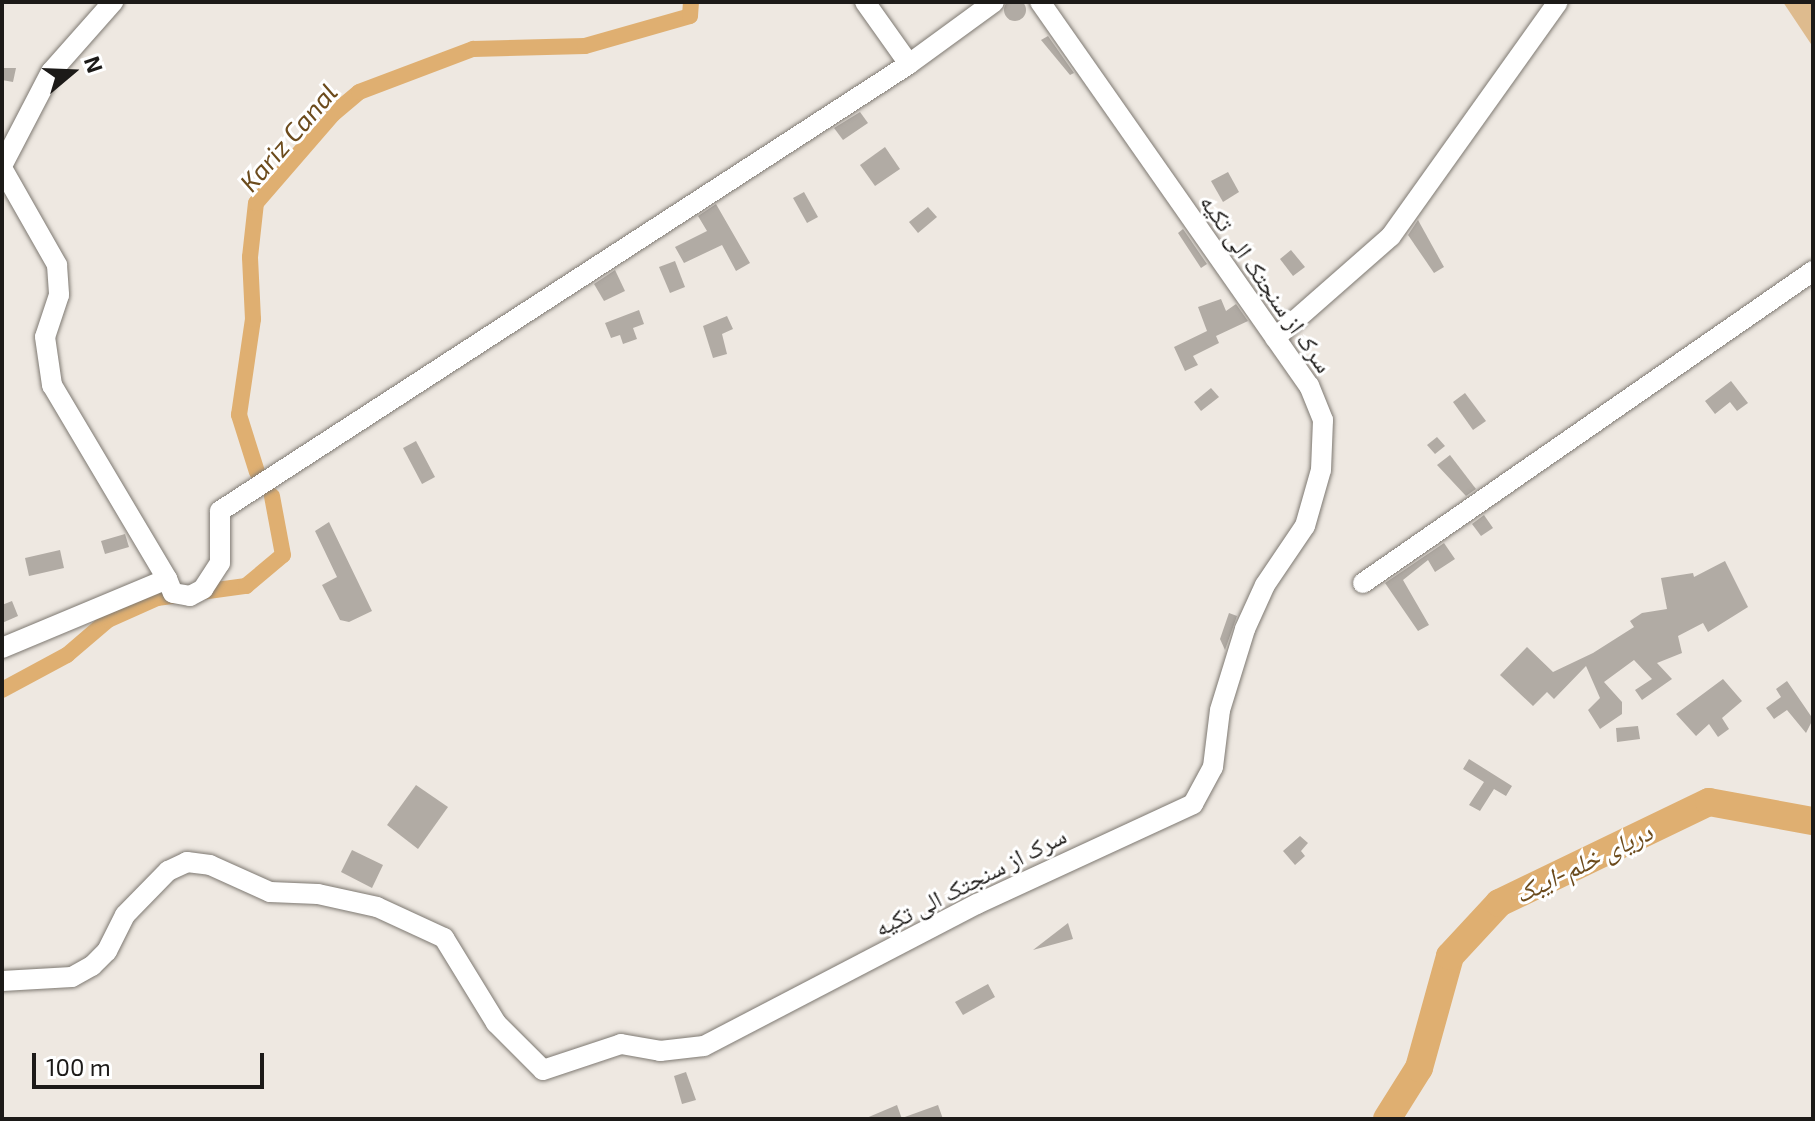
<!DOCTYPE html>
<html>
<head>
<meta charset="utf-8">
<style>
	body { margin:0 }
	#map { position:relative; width:1815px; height:1121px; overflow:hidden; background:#eee8e1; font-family:"Exo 2","Noto Naskh Arabic",sans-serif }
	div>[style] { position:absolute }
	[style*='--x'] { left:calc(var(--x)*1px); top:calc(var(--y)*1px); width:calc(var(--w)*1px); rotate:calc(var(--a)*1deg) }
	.green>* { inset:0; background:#debb8e }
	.canal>* { height:16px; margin:-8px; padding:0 8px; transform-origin:8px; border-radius:8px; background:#dfaf71 }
	.river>* { height:28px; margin:-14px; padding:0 14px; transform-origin:14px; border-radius:14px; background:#dfaf71 }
	.building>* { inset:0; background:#b1aba4 }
	.round { border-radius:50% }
	.roads { filter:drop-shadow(0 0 2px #7e7972) drop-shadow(0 0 2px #7e7972) }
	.minor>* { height:20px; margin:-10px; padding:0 10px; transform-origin:10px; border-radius:10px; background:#fff }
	span { translate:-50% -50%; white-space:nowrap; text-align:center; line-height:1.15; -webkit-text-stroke:6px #fff; paint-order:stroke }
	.street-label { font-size:24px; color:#1c1a18 }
	.water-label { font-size:26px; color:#6c4b1c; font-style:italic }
	.frame { position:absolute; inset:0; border:4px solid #1c1a18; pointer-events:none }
	.north { position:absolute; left:32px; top:32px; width:80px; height:80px; -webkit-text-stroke:6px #fff; paint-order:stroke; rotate:71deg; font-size:22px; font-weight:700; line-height:32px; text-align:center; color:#1c1a18 }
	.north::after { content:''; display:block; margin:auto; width:28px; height:36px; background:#1c1a18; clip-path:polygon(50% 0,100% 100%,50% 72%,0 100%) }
	.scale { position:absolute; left:32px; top:1053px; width:232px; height:36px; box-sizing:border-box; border:4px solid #1c1a18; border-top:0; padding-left:10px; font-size:24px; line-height:28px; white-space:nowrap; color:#1c1a18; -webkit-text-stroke:6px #fff; paint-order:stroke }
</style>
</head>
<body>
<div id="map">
	<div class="green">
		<i style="clip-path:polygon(1783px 2px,1813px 2px,1813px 47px)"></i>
	</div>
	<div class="canal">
		<i style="--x:257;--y:472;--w:60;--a:-107.5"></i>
		<i style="--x:239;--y:415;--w:97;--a:-81.7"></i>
		<i style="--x:253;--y:319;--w:62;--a:-92.8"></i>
		<i style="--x:250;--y:257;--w:54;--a:-83.7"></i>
		<i style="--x:256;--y:203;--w:118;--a:-49.1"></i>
		<i style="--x:333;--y:114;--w:34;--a:-40"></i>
		<i style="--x:359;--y:92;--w:122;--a:-20.7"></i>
		<i style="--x:473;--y:49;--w:112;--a:-1.5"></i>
		<i style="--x:585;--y:46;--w:109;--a:-15.9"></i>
		<i style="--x:690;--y:16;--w:14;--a:-86"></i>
		<i style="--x:2;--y:690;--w:74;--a:-28.3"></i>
		<i style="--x:67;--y:655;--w:54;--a:-40.5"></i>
		<i style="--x:108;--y:620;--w:54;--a:-24.2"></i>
		<i style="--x:157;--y:598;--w:90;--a:-7.7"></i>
		<i style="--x:246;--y:586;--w:48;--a:-40"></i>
		<i style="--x:283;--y:555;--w:60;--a:-100.6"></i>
	</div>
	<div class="river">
		<i style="--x:1387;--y:1119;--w:60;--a:-57.9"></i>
		<i style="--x:1419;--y:1068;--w:116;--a:-74.5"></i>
		<i style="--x:1450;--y:956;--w:72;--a:-47.2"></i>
		<i style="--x:1499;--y:903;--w:233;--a:-25.7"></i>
		<i style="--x:1709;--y:802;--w:106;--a:10.4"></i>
	</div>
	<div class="building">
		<i class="round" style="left:1004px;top:-1px;width:22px;height:22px"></i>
		<i style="clip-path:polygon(1048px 36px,1074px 73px,1070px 75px,1041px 40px)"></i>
		<i style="clip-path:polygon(3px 68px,16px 68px,13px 82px,2px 80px)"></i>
		<i style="clip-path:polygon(860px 112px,868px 123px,843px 140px,834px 128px)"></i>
		<i style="clip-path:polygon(885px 147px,900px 169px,875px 186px,860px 165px)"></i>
		<i style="clip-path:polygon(1228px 172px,1239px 192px,1223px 202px,1211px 181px)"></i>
		<i style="clip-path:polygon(804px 192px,818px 217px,807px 223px,793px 198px)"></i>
		<i style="clip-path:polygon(716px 204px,750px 263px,736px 271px,722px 245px,684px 263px,675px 247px,707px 231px,698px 216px)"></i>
		<i style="clip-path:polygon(928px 207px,937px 217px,918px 233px,909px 222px)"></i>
		<i style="clip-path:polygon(1418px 220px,1444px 267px,1434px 273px,1408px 235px)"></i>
		<i style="clip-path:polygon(1183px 229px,1207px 264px,1201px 268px,1178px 233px)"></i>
		<i style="clip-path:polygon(1291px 250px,1305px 267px,1293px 276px,1280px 259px)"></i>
		<i style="clip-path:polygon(675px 261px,685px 287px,670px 293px,659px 267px)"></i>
		<i style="clip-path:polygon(615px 270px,625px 291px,604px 301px,594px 284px)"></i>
		<i style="clip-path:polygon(1221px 299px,1226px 311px,1236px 304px,1248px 321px,1216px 336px,1219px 343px,1193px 356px,1198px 365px,1185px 371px,1174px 347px,1207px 331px,1198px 307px)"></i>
		<i style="clip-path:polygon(639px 310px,644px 324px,633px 328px,637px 339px,623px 344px,620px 335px,611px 338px,605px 323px)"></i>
		<i style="clip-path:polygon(727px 316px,733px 329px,722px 334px,727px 354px,713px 358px,703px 326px)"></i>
		<i style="clip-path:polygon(1731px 381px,1748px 403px,1737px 411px,1730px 402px,1715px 414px,1705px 401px)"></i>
		<i style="clip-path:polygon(1211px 388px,1219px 397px,1201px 411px,1194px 402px)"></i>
		<i style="clip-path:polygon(1465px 393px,1486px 421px,1473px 430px,1453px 402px)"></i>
		<i style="clip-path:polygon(1437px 437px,1445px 446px,1435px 454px,1427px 445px)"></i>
		<i style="clip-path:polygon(416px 441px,435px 477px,422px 484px,403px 448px)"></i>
		<i style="clip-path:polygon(1450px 455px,1476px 489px,1466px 496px,1437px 465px)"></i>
		<i style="clip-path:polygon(1484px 515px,1493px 528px,1481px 536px,1472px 524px)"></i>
		<i style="clip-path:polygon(329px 522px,372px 611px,349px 622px,340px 620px,322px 585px,337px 577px,315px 531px)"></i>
		<i style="clip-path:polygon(125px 534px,129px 547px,105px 554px,101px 541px)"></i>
		<i style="clip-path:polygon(1444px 543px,1455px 559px,1435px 572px,1428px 560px,1403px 580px,1429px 625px,1418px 631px,1385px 583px)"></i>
		<i style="clip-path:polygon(60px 550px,64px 568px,29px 576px,25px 558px)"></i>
		<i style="clip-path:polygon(1725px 561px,1748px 607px,1708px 632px,1703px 623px,1678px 636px,1682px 653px,1657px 663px,1672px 679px,1642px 700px,1635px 690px,1652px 679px,1634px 660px,1604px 682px,1622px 702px,1622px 714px,1600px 729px,1588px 710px,1600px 698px,1586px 666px,1554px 699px,1547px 692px,1533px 706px,1500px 675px,1527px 647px,1553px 672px,1593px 653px,1634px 627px,1630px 621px,1642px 613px,1667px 609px,1661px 578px,1693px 573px,1694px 577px)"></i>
		<i style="clip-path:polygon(12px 601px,18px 616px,2px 623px,2px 605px)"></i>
		<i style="clip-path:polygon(1229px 613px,1237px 616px,1225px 650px,1220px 639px)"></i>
		<i style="clip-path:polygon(1723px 679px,1742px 701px,1722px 718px,1729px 729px,1718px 737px,1709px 724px,1696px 736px,1676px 714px)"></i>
		<i style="clip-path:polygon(1787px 681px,1813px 719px,1806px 733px,1787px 710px,1774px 719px,1766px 708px,1781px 697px,1776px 689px)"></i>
		<i style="clip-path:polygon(1638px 726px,1640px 739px,1617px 742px,1616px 728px)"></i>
		<i style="clip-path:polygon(1469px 759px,1512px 786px,1506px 796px,1494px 789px,1480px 811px,1469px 805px,1484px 782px,1463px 769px)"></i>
		<i style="clip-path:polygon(416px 785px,448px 807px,418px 849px,387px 825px)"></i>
		<i style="clip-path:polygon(1300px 836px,1308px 843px,1301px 851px,1305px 856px,1295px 865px,1283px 851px)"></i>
		<i style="clip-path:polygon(352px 850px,383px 865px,372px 888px,341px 872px)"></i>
		<i style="clip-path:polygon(1068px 923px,1073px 939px,1033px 950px)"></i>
		<i style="clip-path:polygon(988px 984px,995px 997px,963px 1015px,955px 1002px)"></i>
		<i style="clip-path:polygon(686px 1072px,696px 1100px,682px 1104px,674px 1076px)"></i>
		<i style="clip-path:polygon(897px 1105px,902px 1119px,864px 1119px)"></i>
		<i style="clip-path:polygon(938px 1105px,943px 1119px,903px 1119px,902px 1118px)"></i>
	</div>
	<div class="roads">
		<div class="minor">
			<i style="--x:865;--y:2;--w:76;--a:54.6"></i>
			<i style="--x:909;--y:64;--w:105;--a:-36.1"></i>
			<i style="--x:2;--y:166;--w:106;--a:-62.5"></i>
			<i style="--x:51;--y:72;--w:94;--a:-48.5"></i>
			<i style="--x:2;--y:168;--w:112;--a:60.4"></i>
			<i style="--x:57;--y:265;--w:30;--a:86"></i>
			<i style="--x:59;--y:295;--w:44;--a:108.4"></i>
			<i style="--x:45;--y:337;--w:49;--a:81.7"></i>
			<i style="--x:52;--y:385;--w:226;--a:59.3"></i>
			<i style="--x:1275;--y:338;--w:154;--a:-41.3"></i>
			<i style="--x:1391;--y:236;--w:287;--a:-54.5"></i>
			<i style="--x:1363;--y:583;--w:548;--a:-34.73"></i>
			<i style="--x:2;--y:648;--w:179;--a:-22.7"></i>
			<i style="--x:167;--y:579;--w:15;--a:67"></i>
			<i style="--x:173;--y:593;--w:17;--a:10"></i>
			<i style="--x:190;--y:596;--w:15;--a:-28"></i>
			<i style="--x:203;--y:589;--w:31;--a:-57"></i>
			<i style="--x:220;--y:563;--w:52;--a:-90"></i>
			<i style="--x:220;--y:511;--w:821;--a:-32.97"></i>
			<i style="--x:2;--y:981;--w:70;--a:-3.3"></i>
			<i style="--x:72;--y:977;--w:23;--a:-29"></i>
			<i style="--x:92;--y:966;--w:21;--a:-45"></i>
			<i style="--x:107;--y:951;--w:40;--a:-63.4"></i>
			<i style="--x:125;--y:915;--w:62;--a:-45.7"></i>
			<i style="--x:168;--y:871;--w:21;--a:-25"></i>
			<i style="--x:187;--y:862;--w:23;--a:7"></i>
			<i style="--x:210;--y:865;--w:66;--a:24.2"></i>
			<i style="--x:270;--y:892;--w:48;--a:2.4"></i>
			<i style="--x:318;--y:894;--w:60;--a:12.4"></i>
			<i style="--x:377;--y:907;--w:74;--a:24.8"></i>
			<i style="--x:444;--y:938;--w:100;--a:58.5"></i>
			<i style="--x:496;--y:1023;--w:66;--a:45"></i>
			<i style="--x:543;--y:1070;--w:82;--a:-18.4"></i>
			<i style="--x:621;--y:1044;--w:40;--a:10"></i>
			<i style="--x:660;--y:1051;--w:44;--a:-6.5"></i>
			<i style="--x:704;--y:1046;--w:308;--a:-27.5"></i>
			<i style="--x:977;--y:904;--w:238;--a:-24.8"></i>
			<i style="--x:1193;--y:804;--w:42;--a:-61.6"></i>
			<i style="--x:1213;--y:767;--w:57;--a:-83"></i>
			<i style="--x:1220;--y:710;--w:85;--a:-72.8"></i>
			<i style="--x:1245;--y:629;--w:48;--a:-65.6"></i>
			<i style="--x:1265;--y:585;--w:71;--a:-55.9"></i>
			<i style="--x:1305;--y:526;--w:58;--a:-74.1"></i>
			<i style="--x:1321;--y:470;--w:50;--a:-87.7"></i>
			<i style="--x:1323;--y:420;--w:37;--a:-112"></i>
			<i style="--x:1309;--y:386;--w:469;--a:-125"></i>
		</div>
	</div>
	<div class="street-label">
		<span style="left:1267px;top:283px;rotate:55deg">سرک از سنجتک الی تکیه</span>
		<span style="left:970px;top:881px;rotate:-27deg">سرک از سنجتک الی تکیه</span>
	</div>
	<div class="water-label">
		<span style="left:288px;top:137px;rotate:-49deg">Kariz Canal</span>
		<span style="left:1583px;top:862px;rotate:-26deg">دریای خلم-ایبک</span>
	</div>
	<div class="frame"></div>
	<div class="north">N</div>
	<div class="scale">100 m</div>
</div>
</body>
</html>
